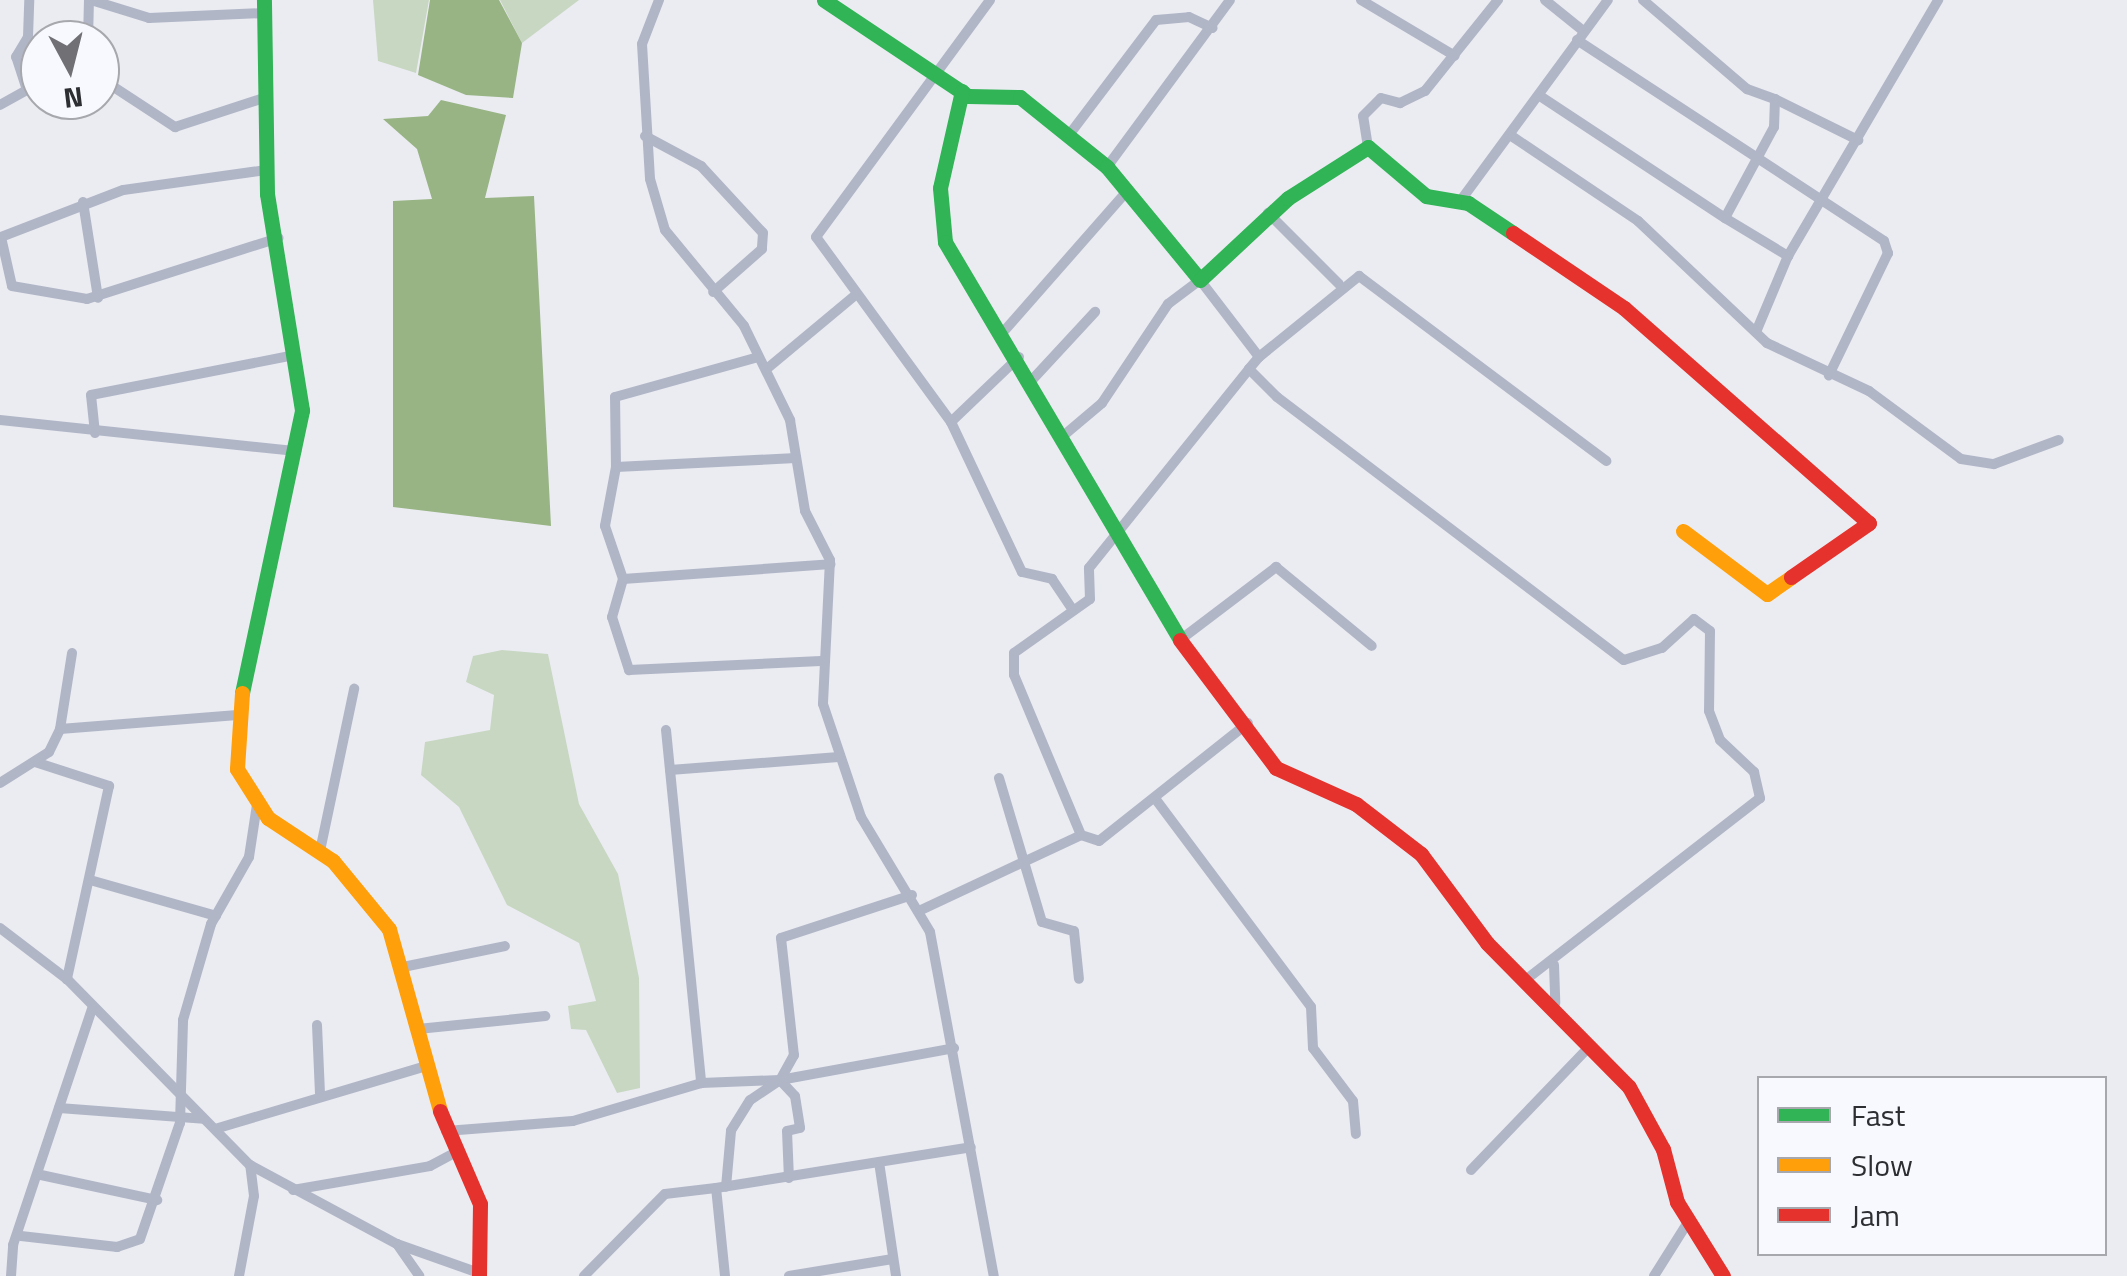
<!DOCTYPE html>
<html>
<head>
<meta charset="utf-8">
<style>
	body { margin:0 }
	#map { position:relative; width:2127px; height:1276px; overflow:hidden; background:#ebecf2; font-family:"Titillium Web",sans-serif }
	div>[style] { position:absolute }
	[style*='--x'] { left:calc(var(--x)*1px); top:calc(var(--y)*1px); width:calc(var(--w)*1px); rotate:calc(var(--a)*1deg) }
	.green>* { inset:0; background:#c8d7c2 }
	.water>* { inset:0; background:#98b484 }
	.street>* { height:10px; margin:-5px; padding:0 5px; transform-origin:5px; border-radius:5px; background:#b1b6c7 }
	.fast>* { height:15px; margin:-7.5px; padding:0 7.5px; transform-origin:7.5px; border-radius:7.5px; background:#30b455 }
	.slow>* { height:15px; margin:-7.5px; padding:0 7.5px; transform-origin:7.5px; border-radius:7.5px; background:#ff9f0a }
	.jam>* { height:15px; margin:-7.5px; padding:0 7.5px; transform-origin:7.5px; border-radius:7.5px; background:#e5322d }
	span { translate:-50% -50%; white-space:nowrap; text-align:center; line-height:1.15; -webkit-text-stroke:8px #f7f9ff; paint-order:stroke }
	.legend { position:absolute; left:1757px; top:1076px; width:350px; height:180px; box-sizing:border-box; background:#f7f9ff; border:2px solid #a6a8ad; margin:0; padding:12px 18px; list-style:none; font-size:30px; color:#2d2e32 }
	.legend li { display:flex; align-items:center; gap:20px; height:50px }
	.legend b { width:50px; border:2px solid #a6a8ad }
	.north { position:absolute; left:20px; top:20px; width:100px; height:100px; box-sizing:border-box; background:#f7f9ff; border:2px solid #a6a8ad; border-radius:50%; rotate:173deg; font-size:28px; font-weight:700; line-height:40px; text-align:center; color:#2d2e32 }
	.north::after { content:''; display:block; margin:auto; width:35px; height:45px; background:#707075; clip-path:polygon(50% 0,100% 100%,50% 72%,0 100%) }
</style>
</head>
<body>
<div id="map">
	<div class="green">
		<i style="clip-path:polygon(373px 0,429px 0,416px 73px,378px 61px)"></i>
		<i style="clip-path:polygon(500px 0,579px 0,522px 43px)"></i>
		<i style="clip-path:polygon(502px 650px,548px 654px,579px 804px,618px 874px,639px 978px,640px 1088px,617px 1093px,586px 1030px,571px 1029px,568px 1006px,596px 1001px,579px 943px,507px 905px,459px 807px,421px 775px,425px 742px,490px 730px,494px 695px,466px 682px,473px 656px)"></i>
	</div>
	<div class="water">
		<i style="clip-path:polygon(430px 0,499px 0,522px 43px,513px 98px,466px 95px,418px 75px)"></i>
		<i style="clip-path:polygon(441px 100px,506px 115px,485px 198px,534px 196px,551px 526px,393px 507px,393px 201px,432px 199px,417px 149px,383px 119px,428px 116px)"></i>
	</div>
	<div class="street">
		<i style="--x:91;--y:0;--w:61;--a:17.2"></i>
		<i style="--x:149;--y:18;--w:116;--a:-2.5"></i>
		<i style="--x:659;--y:0;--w:47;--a:111.1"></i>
		<i style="--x:642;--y:44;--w:135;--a:86.6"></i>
		<i style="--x:650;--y:179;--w:53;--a:73.6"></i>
		<i style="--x:665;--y:230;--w:124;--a:50.5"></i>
		<i style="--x:744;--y:326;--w:105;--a:63.9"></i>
		<i style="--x:790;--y:420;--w:92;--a:80.6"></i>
		<i style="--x:805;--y:511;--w:55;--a:63"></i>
		<i style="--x:830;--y:560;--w:144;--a:92.8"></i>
		<i style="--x:823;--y:704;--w:119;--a:71.4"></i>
		<i style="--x:861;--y:817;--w:134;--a:59"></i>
		<i style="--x:930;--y:932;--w:350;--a:79.5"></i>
		<i style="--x:1361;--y:0;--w:109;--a:30.8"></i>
		<i style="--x:1545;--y:0;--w:48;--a:39"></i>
		<i style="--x:1643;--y:0;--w:137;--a:40.6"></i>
		<i style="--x:1747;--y:89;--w:30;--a:20"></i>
		<i style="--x:1775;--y:99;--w:28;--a:92"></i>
		<i style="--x:1774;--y:127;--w:103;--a:118.3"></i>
		<i style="--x:1725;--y:218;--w:74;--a:31.1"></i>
		<i style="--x:88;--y:40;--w:40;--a:-88.6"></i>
		<i style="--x:1577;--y:40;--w:367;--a:33.2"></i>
		<i style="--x:1884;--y:241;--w:13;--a:72"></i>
		<i style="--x:1888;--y:253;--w:136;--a:115.8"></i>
		<i style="--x:100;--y:78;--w:90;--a:33.2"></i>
		<i style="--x:175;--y:127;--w:97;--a:-18.1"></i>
		<i style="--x:1540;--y:96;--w:222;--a:33.4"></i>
		<i style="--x:1775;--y:99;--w:93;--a:26.3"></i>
		<i style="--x:0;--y:105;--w:31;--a:-29"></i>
		<i style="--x:27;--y:90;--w:35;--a:-108"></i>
		<i style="--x:16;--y:57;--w:23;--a:-59"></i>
		<i style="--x:28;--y:37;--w:37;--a:-88"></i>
		<i style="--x:1069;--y:135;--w:144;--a:-52.9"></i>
		<i style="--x:1156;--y:20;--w:33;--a:-5"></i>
		<i style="--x:1189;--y:17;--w:26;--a:25"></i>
		<i style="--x:645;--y:136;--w:64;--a:28.2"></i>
		<i style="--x:701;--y:166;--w:91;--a:47.2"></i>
		<i style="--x:763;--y:233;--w:16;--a:94"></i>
		<i style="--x:762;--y:249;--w:65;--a:138.7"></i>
		<i style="--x:1513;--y:137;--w:151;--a:33.9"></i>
		<i style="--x:1638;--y:221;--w:178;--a:43.4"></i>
		<i style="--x:1767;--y:343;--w:113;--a:25.2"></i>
		<i style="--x:1869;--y:391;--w:114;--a:36.5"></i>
		<i style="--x:1961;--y:459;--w:33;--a:9"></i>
		<i style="--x:1994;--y:464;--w:69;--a:-20.3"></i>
		<i style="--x:1368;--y:147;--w:31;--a:-99"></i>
		<i style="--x:1363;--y:116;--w:25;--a:-45"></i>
		<i style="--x:1381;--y:98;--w:20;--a:15"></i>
		<i style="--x:1400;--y:103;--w:28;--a:-26"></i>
		<i style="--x:1425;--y:91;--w:117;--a:-51.3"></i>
		<i style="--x:1107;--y:167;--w:207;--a:-53.6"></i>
		<i style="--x:266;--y:170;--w:144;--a:172"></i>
		<i style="--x:123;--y:190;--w:131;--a:158.9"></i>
		<i style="--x:1;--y:237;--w:50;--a:77.3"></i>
		<i style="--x:12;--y:286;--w:76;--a:9.8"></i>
		<i style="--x:87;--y:299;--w:201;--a:-17.7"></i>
		<i style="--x:1461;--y:200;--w:248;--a:-53.7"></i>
		<i style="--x:83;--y:202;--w:97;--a:81.1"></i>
		<i style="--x:1268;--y:213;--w:100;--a:45"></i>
		<i style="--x:1005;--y:330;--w:185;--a:-48.7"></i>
		<i style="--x:1756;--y:332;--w:82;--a:-67.2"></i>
		<i style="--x:1788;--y:256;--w:297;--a:-59.6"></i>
		<i style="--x:1019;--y:357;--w:94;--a:136.3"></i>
		<i style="--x:951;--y:422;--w:166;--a:64.7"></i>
		<i style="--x:1022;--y:572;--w:31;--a:13"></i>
		<i style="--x:1052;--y:579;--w:37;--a:56"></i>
		<i style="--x:1259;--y:357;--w:129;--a:-39"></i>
		<i style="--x:1359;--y:276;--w:309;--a:36.8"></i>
		<i style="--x:769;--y:367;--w:109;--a:-39.8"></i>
		<i style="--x:1032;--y:380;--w:93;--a:-47.2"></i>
		<i style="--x:0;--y:420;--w:298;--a:6"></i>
		<i style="--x:951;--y:422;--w:229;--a:-126.1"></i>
		<i style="--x:816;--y:237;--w:294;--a:-53.7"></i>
		<i style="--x:95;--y:433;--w:38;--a:-96"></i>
		<i style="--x:91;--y:395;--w:208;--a:-11.1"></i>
		<i style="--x:1063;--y:436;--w:51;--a:-40.2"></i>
		<i style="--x:1102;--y:403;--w:119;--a:-56.3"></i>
		<i style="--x:1168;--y:304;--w:40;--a:-37"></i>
		<i style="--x:1200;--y:280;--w:97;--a:52.5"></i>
		<i style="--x:1259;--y:357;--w:16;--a:130"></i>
		<i style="--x:1249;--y:369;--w:40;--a:45"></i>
		<i style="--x:1277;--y:397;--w:435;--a:37.2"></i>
		<i style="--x:1624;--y:660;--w:40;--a:-18"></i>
		<i style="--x:1662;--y:648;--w:43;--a:-42.2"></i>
		<i style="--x:1694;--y:619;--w:20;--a:37"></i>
		<i style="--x:1710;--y:631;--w:80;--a:90.7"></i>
		<i style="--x:1709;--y:711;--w:31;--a:69"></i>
		<i style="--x:1720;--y:740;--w:47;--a:43.3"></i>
		<i style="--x:1754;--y:772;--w:27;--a:77"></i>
		<i style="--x:1760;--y:798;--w:295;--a:142.2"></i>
		<i style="--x:796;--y:458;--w:180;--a:177.1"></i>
		<i style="--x:616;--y:467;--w:60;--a:100.6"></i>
		<i style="--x:605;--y:526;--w:56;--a:71.2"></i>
		<i style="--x:623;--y:579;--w:40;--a:106"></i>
		<i style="--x:612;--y:617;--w:56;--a:72.2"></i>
		<i style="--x:629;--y:670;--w:192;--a:-2.7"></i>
		<i style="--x:616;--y:467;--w:70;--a:-90.8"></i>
		<i style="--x:615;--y:397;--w:148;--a:-15.6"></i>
		<i style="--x:623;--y:579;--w:208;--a:-4.1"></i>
		<i style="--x:1180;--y:640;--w:121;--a:-37.2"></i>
		<i style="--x:1276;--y:567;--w:124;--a:39.5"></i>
		<i style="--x:60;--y:729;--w:77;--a:-81"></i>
		<i style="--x:666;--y:730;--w:355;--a:84.3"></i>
		<i style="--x:35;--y:762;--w:78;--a:18"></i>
		<i style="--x:109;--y:786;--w:198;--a:102.3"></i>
		<i style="--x:670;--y:770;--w:169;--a:-4.4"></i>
		<i style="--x:999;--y:778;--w:150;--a:73.4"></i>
		<i style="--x:1042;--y:922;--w:33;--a:16"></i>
		<i style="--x:1074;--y:931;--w:48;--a:84.1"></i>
		<i style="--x:0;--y:783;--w:58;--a:-32.3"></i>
		<i style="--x:49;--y:752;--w:25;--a:-64"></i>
		<i style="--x:60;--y:729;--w:178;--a:-4.5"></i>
		<i style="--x:1157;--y:801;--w:257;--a:53.2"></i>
		<i style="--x:1311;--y:1007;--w:41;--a:87.2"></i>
		<i style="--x:1313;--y:1048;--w:66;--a:53"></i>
		<i style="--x:1353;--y:1101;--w:33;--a:85"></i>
		<i style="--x:1081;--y:835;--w:173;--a:-112.7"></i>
		<i style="--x:1014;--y:675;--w:22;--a:-90"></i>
		<i style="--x:1014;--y:653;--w:93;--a:-35.4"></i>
		<i style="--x:1090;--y:599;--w:31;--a:-92"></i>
		<i style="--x:1089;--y:568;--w:255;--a:-51.2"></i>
		<i style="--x:320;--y:851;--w:166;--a:-78.1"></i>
		<i style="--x:90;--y:880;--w:131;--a:15.9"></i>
		<i style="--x:912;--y:895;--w:138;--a:161.8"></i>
		<i style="--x:781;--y:938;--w:118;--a:83.7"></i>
		<i style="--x:794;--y:1055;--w:29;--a:119"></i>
		<i style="--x:780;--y:1080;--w:177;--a:-10.4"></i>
		<i style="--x:921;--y:910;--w:177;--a:-25.1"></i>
		<i style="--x:1081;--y:835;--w:19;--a:18"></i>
		<i style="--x:1099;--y:841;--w:190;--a:-38.4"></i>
		<i style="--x:0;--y:928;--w:84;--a:37.3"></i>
		<i style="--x:67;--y:979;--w:261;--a:45.5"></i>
		<i style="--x:250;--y:1165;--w:167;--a:28.3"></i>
		<i style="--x:397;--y:1244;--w:39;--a:55"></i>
		<i style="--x:1554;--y:965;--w:38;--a:88"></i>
		<i style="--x:403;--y:967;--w:104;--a:-11.6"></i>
		<i style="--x:317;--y:1025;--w:68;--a:87.5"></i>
		<i style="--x:418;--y:1029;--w:128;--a:-5.8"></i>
		<i style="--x:780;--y:1080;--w:22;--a:47"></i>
		<i style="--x:795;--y:1096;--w:32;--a:81"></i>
		<i style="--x:800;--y:1128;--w:13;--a:167"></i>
		<i style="--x:787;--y:1131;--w:47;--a:87.6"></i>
		<i style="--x:59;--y:1108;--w:145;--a:4.3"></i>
		<i style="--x:215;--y:1129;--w:220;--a:-16.6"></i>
		<i style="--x:446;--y:1131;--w:127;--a:-4.5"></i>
		<i style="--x:573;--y:1121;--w:134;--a:-16.5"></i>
		<i style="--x:701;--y:1083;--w:79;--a:-2.2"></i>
		<i style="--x:780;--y:1080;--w:36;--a:146"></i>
		<i style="--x:750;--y:1100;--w:36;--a:122"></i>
		<i style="--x:731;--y:1131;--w:56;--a:95.1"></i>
		<i style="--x:879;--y:1162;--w:115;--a:81.5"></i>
		<i style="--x:1471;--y:1170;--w:172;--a:-46.2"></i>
		<i style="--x:41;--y:1175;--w:119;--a:12.2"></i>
		<i style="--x:293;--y:1190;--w:139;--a:-9.9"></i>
		<i style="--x:430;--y:1166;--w:30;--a:-28"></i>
		<i style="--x:21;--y:1236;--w:97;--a:6.5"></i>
		<i style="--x:117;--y:1247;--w:24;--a:-19"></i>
		<i style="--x:140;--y:1239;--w:123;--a:-71"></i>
		<i style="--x:180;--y:1123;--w:103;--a:-88.3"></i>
		<i style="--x:183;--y:1020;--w:100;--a:-73.7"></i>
		<i style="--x:211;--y:924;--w:77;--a:-60.4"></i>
		<i style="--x:249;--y:857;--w:53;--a:-81.3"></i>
		<i style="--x:397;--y:1244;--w:87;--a:19.5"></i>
		<i style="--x:11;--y:1276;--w:31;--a:-86"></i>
		<i style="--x:13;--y:1245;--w:249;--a:-71.5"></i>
		<i style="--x:239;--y:1276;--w:81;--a:-79.4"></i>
		<i style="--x:254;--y:1196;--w:31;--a:-97"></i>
		<i style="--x:584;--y:1276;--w:115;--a:-45.4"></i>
		<i style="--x:665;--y:1194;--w:51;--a:-6.7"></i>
		<i style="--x:725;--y:1276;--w:88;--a:-95.8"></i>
		<i style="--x:716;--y:1188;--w:258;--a:-9.1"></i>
		<i style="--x:789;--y:1276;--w:105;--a:-9.3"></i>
		<i style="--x:1654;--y:1276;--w:64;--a:-57.8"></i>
	</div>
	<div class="fast">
		<i style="--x:824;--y:0;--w:173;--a:33.7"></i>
		<i style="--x:968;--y:96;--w:52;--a:1.1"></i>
		<i style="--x:1020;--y:97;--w:112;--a:38.8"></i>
		<i style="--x:1107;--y:167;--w:146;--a:50.5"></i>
		<i style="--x:1200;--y:280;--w:120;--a:-43"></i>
		<i style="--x:1288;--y:198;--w:95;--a:-32.5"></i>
		<i style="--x:1368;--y:147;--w:76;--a:40.2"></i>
		<i style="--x:1426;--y:196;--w:43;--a:9.5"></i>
		<i style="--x:1468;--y:203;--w:54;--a:33.7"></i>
		<i style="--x:962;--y:91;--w:99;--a:102.8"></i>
		<i style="--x:940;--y:188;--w:54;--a:84.7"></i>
		<i style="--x:945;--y:242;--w:462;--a:59.4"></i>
		<i style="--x:242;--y:693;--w:289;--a:-78"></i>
		<i style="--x:302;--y:410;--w:219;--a:-99.2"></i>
		<i style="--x:267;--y:194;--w:194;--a:-90.9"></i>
	</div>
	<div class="slow">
		<i style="--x:1683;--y:531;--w:105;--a:36.9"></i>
		<i style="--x:1767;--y:594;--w:29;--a:-35"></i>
		<i style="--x:242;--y:693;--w:76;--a:93.8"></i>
		<i style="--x:237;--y:769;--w:58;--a:57.7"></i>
		<i style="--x:268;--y:818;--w:78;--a:33.5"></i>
		<i style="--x:333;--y:861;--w:88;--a:50.5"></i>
		<i style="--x:389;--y:929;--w:189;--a:74.3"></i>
	</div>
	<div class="jam">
		<i style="--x:1513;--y:233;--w:134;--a:34"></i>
		<i style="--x:1624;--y:308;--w:326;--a:41.3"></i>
		<i style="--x:1869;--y:523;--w:95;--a:145.3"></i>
		<i style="--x:1180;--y:640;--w:160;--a:53.1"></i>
		<i style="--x:1276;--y:768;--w:88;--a:24.2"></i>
		<i style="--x:1356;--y:804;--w:82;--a:37.6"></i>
		<i style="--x:1421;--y:854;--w:111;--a:53.4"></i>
		<i style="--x:1487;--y:943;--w:202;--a:45.4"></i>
		<i style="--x:1629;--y:1087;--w:71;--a:61.3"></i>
		<i style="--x:1663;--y:1149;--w:55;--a:75.2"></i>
		<i style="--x:1677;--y:1202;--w:87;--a:58.1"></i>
		<i style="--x:440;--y:1111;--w:101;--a:66.7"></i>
		<i style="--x:480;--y:1204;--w:72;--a:90.8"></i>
	</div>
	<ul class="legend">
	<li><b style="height:12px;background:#30b455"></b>Fast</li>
	<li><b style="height:12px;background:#ff9f0a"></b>Slow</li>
	<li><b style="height:12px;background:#e5322d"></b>Jam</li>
	</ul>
	<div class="north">N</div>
</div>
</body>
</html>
